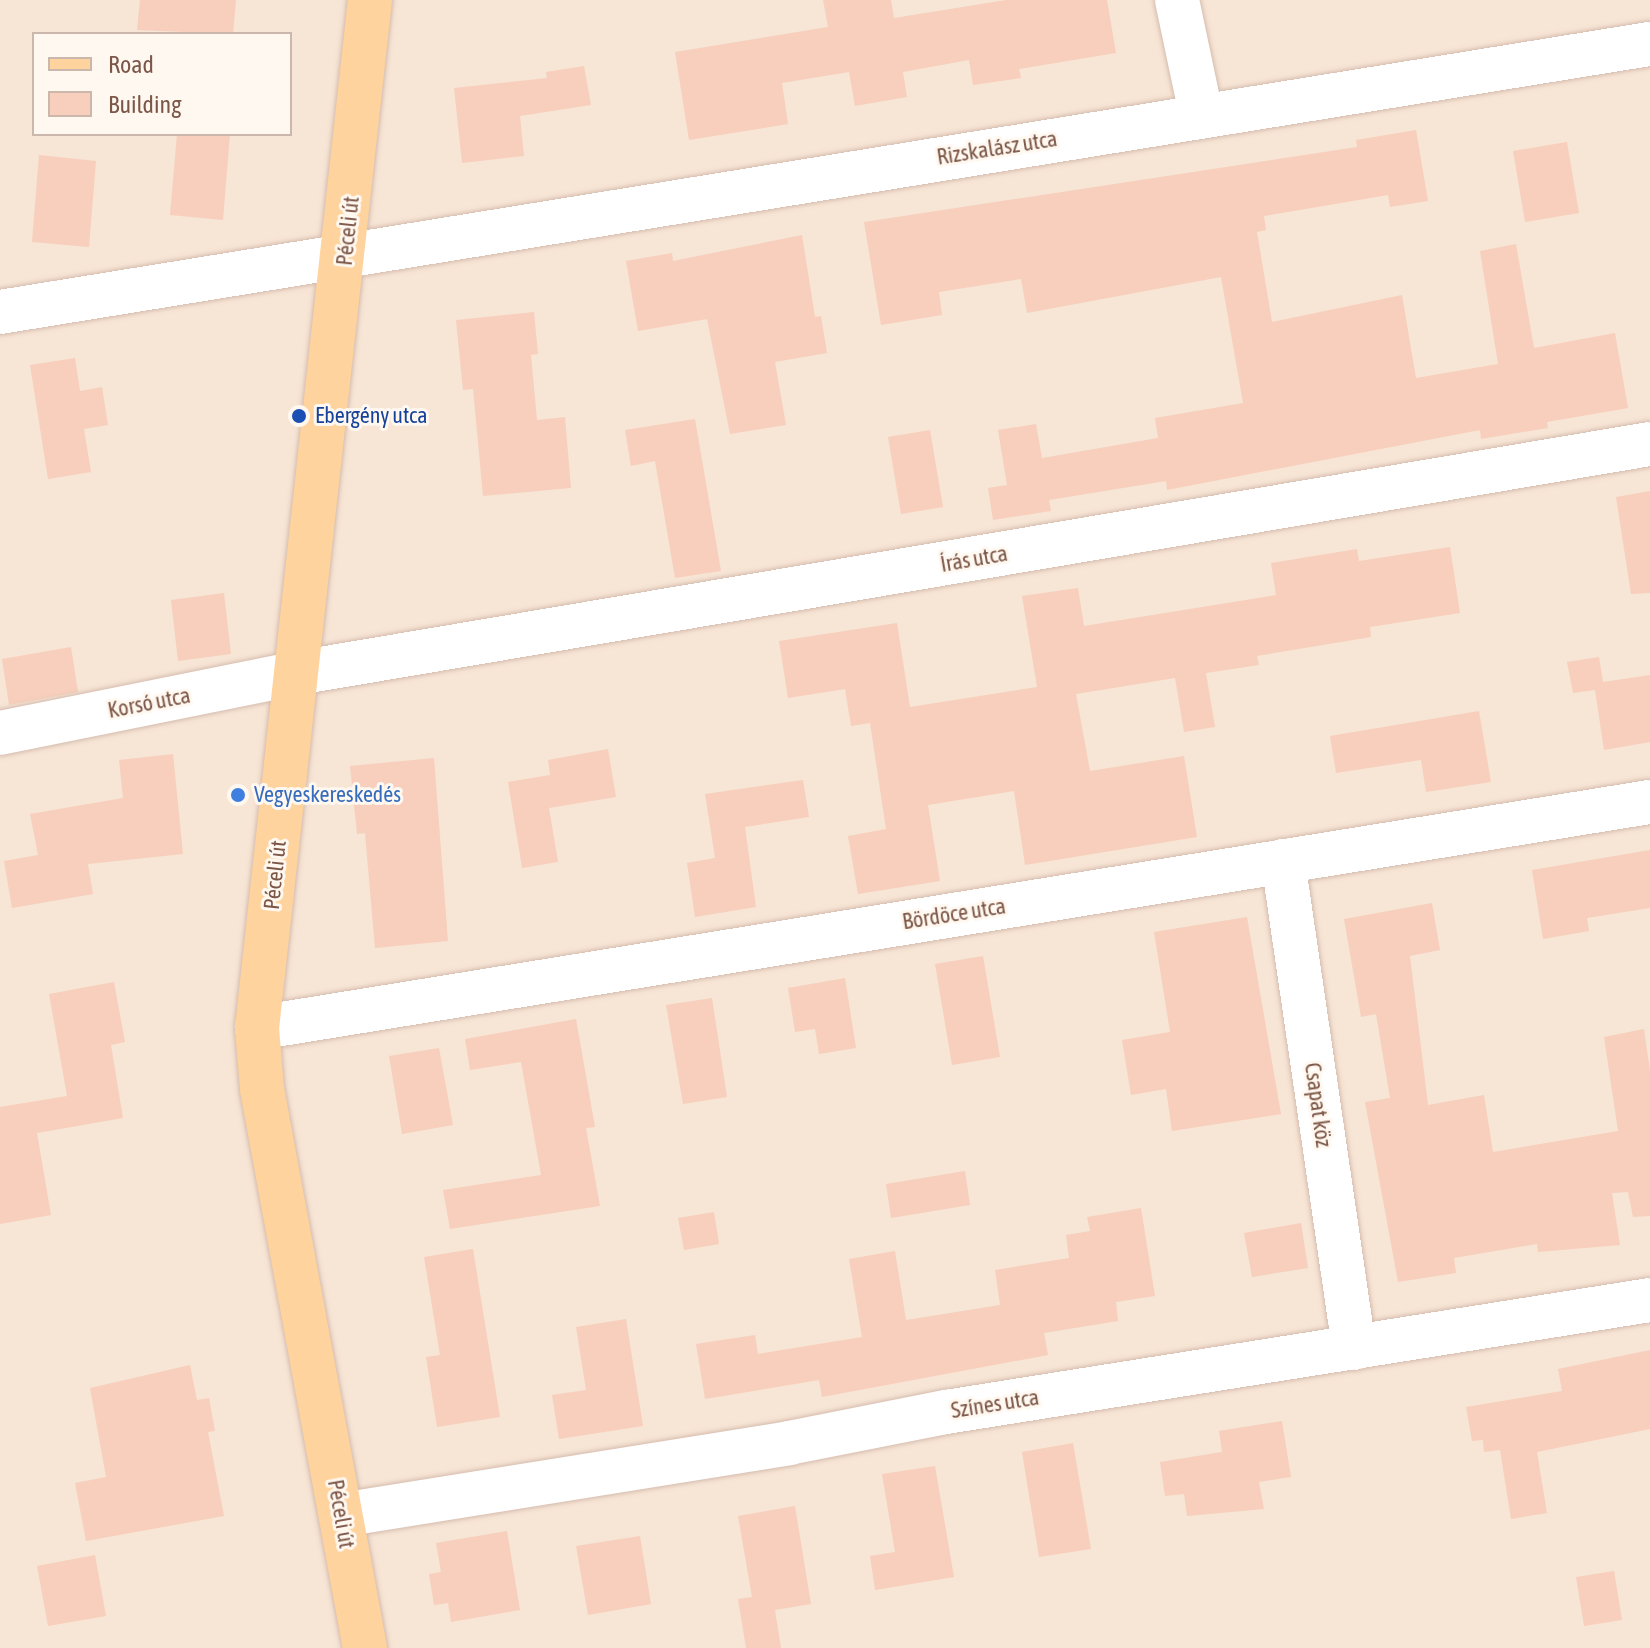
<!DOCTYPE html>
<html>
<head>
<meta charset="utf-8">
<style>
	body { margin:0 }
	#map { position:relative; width:1650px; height:1648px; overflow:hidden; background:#fff4e7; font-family:"Asap Condensed",sans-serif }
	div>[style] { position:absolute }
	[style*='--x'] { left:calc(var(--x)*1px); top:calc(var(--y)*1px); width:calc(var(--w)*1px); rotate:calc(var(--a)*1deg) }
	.residential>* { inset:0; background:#f7e5d5 }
	.building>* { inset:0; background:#f7cfbc }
	.roads { filter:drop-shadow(0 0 2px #d5bcae) drop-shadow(0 0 2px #d5bcae) }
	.minor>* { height:44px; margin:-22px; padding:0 22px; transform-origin:22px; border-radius:22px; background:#fff }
	.major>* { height:44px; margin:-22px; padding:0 22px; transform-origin:22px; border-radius:22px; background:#ffd39e }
	.dots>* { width:22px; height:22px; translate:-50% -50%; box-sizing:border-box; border:4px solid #fff8f0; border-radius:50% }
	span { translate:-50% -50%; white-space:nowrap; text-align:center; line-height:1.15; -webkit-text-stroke:6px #fff8f0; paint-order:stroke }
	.street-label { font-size:22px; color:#7c5647 }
	.transit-label { font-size:22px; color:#164399 }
	.left { translate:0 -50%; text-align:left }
	.shop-label { font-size:22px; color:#366cbe }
	.legend { position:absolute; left:32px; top:32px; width:260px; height:104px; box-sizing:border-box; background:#fff8f0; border:2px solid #cbb7ac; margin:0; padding:10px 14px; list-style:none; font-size:24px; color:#7c5647 }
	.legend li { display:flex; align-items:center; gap:16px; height:40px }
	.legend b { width:40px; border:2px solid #cbb7ac }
</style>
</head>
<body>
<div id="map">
	<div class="residential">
		<i style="clip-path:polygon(evenodd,0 0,1650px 0,1650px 1648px,0 1648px,0 0,34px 34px,290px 34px,290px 134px,34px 134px,34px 34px)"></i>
	</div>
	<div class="building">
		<i style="clip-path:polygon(140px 0,236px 0,233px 34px,137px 30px)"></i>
		<i style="clip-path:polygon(823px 0,891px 0,894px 18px,1006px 0,1107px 0,1116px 53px,1019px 69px,1021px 78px,973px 85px,969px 60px,903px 72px,907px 97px,855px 106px,849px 72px,782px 83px,788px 124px,689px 140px,675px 52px,828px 27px)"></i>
		<i style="clip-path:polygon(584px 66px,591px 105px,520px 116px,524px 156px,462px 163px,454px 88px,547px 78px,546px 72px)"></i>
		<i style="clip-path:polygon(1416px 130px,1428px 201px,1390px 207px,1388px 195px,1264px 216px,1266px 230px,1257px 232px,1272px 322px,1402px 295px,1416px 378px,1498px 364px,1480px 251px,1516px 244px,1534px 348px,1615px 333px,1628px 408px,1547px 422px,1548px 428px,1481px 439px,1480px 430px,1167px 490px,1166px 481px,1049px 500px,1051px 511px,993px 520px,988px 488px,1007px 485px,998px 430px,1036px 424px,1042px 458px,1158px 438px,1155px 418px,1243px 403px,1221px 277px,1027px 313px,1021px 279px,939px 292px,942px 315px,881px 325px,864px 222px,1357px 147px,1356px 140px)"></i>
		<i style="clip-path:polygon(177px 134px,230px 134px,223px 220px,170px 215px)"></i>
		<i style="clip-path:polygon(1567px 142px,1579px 213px,1525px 222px,1513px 151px)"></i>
		<i style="clip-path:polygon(39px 155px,96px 161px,89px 247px,32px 242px)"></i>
		<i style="clip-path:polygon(802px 235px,815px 317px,821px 316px,827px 353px,775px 362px,786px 425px,730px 434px,707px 319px,638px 331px,626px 261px,672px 253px,673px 261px)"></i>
		<i style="clip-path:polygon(534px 312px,538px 354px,531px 355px,537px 420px,565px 417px,571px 488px,483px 496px,473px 389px,463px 390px,456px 320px)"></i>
		<i style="clip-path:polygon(75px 358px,80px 391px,102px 387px,108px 425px,84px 429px,91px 472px,48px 479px,30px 365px)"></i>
		<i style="clip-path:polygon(695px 419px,721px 571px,675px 578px,655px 461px,631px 466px,625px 430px)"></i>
		<i style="clip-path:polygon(930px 430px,943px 507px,901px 514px,888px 437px)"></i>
		<i style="clip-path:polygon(1650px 491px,1650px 593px,1631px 594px,1616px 497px)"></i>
		<i style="clip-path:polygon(1450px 547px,1460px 613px,1370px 627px,1371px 637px,1257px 656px,1259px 665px,1206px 673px,1215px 727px,1184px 732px,1175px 678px,1076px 694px,1090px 771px,1184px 756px,1197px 837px,1025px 865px,1014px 791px,928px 805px,940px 881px,858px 894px,848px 836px,886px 829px,870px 723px,851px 726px,845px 689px,788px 698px,779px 641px,897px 623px,910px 707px,1037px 687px,1022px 596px,1078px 588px,1084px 626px,1276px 595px,1271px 563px,1357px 549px,1359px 561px)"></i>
		<i style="clip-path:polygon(224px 593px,231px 654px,178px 661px,171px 600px)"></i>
		<i style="clip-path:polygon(71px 647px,78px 692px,9px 705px,2px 659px)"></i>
		<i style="clip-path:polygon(1599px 657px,1603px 682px,1650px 675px,1650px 742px,1604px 750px,1595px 690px,1573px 693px,1567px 662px)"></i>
		<i style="clip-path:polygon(1479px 711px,1491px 782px,1426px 792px,1421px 760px,1336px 773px,1330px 736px)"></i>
		<i style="clip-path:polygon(608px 749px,616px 797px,549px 808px,558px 862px,522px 868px,508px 782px,550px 775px,548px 760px)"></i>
		<i style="clip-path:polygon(173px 754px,183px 854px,88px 864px,93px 894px,12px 908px,4px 861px,38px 855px,30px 814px,123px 798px,119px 760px)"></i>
		<i style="clip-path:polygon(434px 758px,448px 941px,375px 948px,365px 833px,357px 834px,350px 766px)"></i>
		<i style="clip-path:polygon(803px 780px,809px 817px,745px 827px,756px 907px,695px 917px,687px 863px,715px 858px,705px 794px)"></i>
		<i style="clip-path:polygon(1650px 850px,1650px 908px,1587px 918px,1589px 931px,1543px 939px,1532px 870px)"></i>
		<i style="clip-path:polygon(1432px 903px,1440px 950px,1410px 956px,1428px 1105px,1484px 1095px,1493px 1152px,1618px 1131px,1604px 1037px,1644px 1029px,1650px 1071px,1650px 1216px,1633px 1217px,1628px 1192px,1612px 1193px,1620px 1245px,1538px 1252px,1537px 1244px,1454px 1258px,1456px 1273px,1398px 1282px,1365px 1102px,1390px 1098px,1376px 1014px,1361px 1017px,1344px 919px)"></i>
		<i style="clip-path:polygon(1247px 917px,1281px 1114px,1172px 1131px,1166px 1089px,1131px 1095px,1122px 1040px,1170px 1032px,1154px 932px)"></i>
		<i style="clip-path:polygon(983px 956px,1000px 1057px,952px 1065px,935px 964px)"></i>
		<i style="clip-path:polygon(845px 978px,856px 1048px,819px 1054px,815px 1029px,795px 1032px,788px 988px)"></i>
		<i style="clip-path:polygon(114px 982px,125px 1042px,111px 1045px,123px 1118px,37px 1133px,51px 1215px,0 1224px,0 1107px,67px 1096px,49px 994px)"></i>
		<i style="clip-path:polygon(712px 998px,727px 1097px,683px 1104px,666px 1005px)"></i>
		<i style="clip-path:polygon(576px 1019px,595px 1127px,586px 1128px,600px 1206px,450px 1229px,443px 1190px,541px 1175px,521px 1062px,470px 1070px,465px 1039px)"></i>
		<i style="clip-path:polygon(439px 1048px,453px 1125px,402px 1134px,389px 1056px)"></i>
		<i style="clip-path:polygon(965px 1171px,970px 1205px,891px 1218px,886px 1184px)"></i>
		<i style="clip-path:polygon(1141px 1208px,1155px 1296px,1116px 1302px,1118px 1321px,1044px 1333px,1048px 1355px,822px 1397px,819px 1380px,705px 1399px,696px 1344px,755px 1335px,758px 1354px,862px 1337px,849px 1259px,895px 1251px,906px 1320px,1000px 1305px,995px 1270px,1069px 1258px,1066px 1235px,1090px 1231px,1087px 1217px)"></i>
		<i style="clip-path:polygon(714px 1212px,719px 1244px,684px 1250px,678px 1218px)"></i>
		<i style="clip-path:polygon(1301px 1223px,1308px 1268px,1252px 1277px,1244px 1233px)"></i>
		<i style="clip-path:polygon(473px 1249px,500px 1417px,437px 1427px,426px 1357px,440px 1355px,424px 1257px)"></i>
		<i style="clip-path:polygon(626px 1319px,643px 1426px,559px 1439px,552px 1395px,586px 1390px,576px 1327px)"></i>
		<i style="clip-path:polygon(1650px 1350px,1650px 1429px,1537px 1452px,1547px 1513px,1511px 1519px,1500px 1450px,1484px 1452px,1483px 1440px,1472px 1441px,1466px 1407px,1562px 1391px,1558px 1369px)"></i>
		<i style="clip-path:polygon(190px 1365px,197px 1400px,209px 1398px,215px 1431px,208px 1432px,224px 1516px,86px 1541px,75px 1483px,106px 1477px,90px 1388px)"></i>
		<i style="clip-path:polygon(1282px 1421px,1291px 1477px,1259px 1482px,1264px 1509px,1187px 1516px,1184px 1494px,1165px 1496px,1160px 1462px,1222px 1452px,1219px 1431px)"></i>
		<i style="clip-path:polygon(1073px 1443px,1091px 1549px,1039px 1557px,1022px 1452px)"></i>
		<i style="clip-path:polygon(935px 1466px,954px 1577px,875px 1590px,870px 1556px,895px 1552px,882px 1474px)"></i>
		<i style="clip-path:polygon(795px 1506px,811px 1604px,775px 1610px,781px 1648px,746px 1648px,738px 1599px,752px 1597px,738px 1516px)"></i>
		<i style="clip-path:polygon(507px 1531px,520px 1610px,451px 1622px,448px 1603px,434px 1605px,429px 1574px,441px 1572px,436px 1543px)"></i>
		<i style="clip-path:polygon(640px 1536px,651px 1604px,588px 1615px,576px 1546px)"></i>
		<i style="clip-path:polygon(95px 1555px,106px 1616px,48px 1626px,37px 1566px)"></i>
		<i style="clip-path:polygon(1614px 1571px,1622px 1620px,1584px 1626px,1576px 1577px)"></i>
	</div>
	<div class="roads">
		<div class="minor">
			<i style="--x:1177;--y:0;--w:116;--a:78.1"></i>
			<i style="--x:0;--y:312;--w:1672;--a:-9.23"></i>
			<i style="--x:0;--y:733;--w:303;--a:-11.4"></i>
			<i style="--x:297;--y:673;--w:1372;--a:-9.61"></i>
			<i style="--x:1283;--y:861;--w:492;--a:81.7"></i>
			<i style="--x:257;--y:1028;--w:1411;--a:-9.22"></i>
			<i style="--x:341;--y:1515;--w:454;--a:-9.1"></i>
			<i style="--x:789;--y:1443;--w:160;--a:-11.2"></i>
			<i style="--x:946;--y:1412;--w:713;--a:-9.04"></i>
		</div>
		<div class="major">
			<i style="--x:365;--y:1648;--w:568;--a:-100.44"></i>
			<i style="--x:262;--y:1089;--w:61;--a:-94.7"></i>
			<i style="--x:257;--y:1028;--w:1034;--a:-83.73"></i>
		</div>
	</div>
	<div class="dots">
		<i style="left:299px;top:416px;background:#1a4fb4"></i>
		<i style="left:238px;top:795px;background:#3f7fe0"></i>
	</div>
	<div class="street-label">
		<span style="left:997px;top:148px;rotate:-9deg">Rizskalász utca</span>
		<span style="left:348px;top:231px;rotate:-84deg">Péceli út</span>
		<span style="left:974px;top:559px;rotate:-10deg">Írás utca</span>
		<span style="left:149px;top:703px;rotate:-11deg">Korsó utca</span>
		<span style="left:275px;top:875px;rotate:-84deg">Péceli út</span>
		<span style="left:954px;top:914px;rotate:-9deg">Bördöce utca</span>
		<span style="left:1318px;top:1105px;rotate:82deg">Csapat köz</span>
		<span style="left:995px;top:1404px;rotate:-9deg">Színes utca</span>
		<span style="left:341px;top:1514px;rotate:80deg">Péceli út</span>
	</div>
	<div class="transit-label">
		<span class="left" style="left:315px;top:416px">Ebergény utca</span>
	</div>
	<div class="shop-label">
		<span class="left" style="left:254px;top:795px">Vegyeskereskedés</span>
	</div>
	<ul class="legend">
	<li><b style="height:10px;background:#ffd39e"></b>Road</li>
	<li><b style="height:22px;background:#f7cfbc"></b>Building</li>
	</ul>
</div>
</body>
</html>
